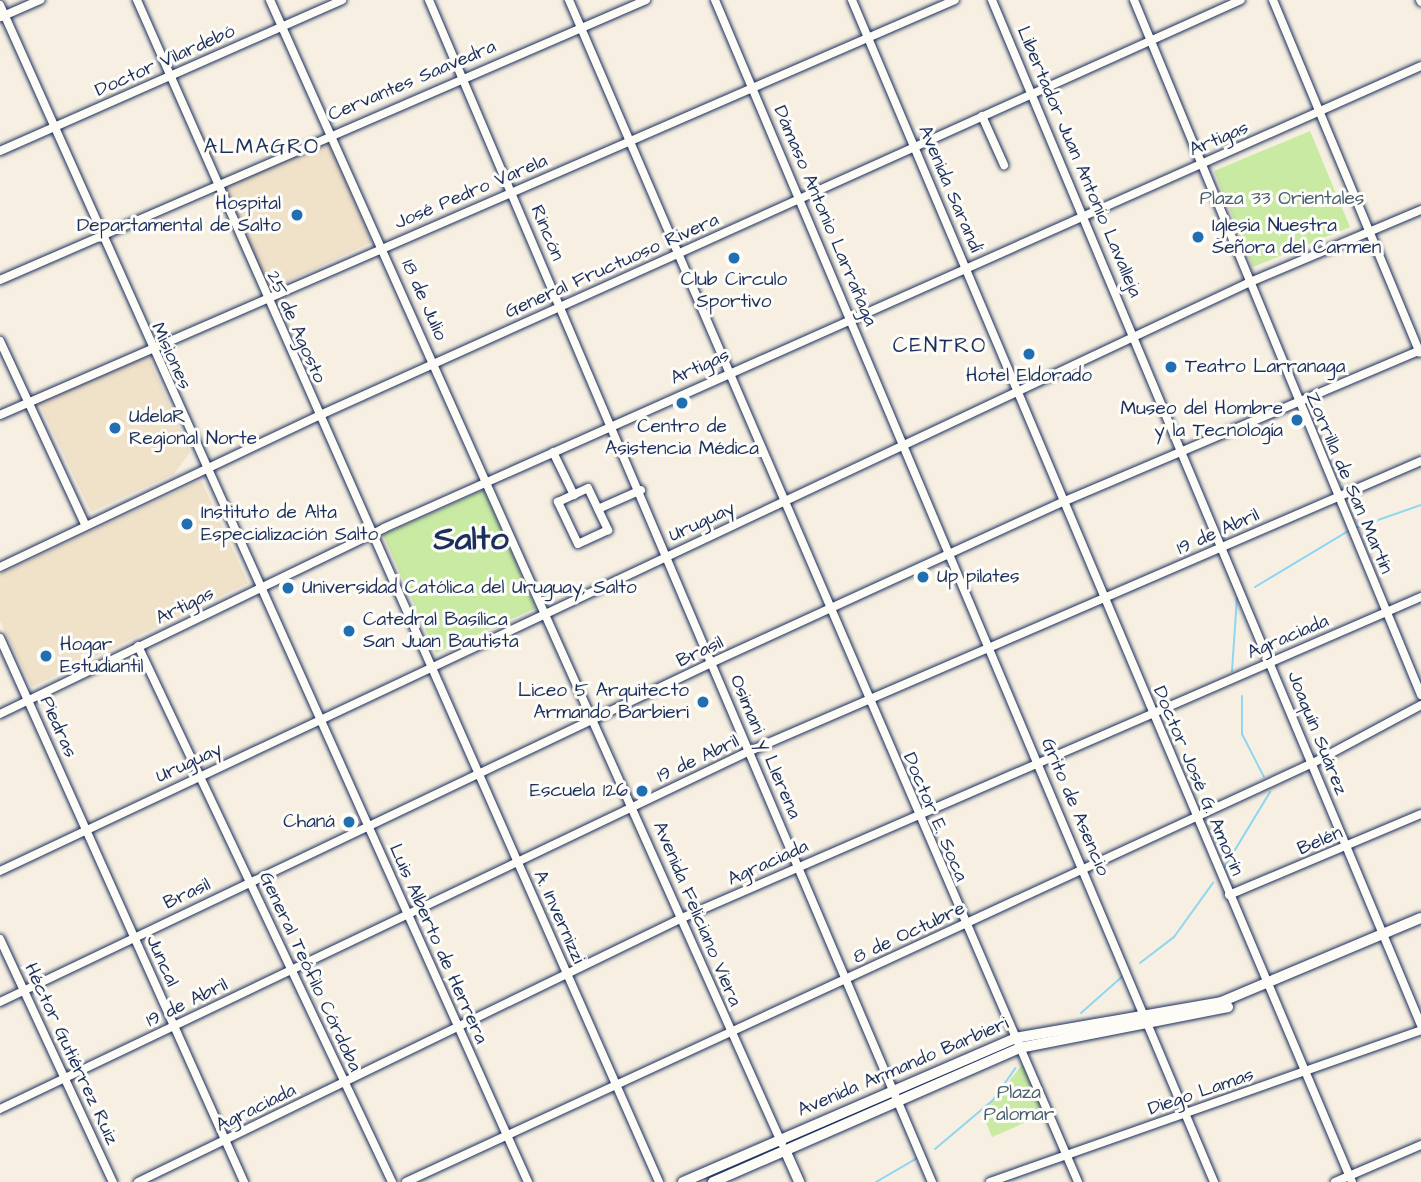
<!DOCTYPE html>
<html>
<head>
<meta charset="utf-8">
<style>
	body { margin:0 }
	#map { position:relative; width:1421px; height:1182px; overflow:hidden; background:#f7f0e2; font-family:"Architects Daughter",sans-serif }
	div>[style] { position:absolute }
	[style*='--x'] { left:calc(var(--x)*1px); top:calc(var(--y)*1px); width:calc(var(--w)*1px); rotate:calc(var(--a)*1deg) }
	.built>* { inset:0; background:#f0e1c9 }
	.green>* { inset:0; background:#c9eaa3 }
	.stream>* { height:2px; margin:-1px; padding:0 1px; transform-origin:1px; border-radius:1px; background:#8fd6f1 }
	.roads { filter:drop-shadow(0 0 2px #1b2f5e) drop-shadow(0 0 2px #1b2f5e) }
	.street>* { height:8px; margin:-4px; padding:0 4px; transform-origin:4px; border-radius:4px; background:#fdfcf7 }
	.secondary>* { height:10px; margin:-5px; padding:0 5px; transform-origin:5px; border-radius:5px; background:#fdfcf7 }
	.dots>* { width:19px; height:19px; translate:-50% -50%; box-sizing:border-box; border:4px solid #fdfcf7; border-radius:50% }
	span { translate:-50% -50%; white-space:nowrap; text-align:center; line-height:1.15; -webkit-text-stroke:6px #fdfcf7; paint-order:stroke }
	.street-label { font-size:19px; color:#1b2f5e }
	.park-label { font-size:19px; color:#465e6f }
	.poi-label { font-size:19px; color:#1b2f5e }
	.right { translate:-100% -50%; text-align:right }
	.left { translate:0 -50%; text-align:left }
	.neighbourhood-label { font-size:21px; color:#1b2f5e; letter-spacing:2px }
	.town-label { font-size:33px; color:#1b2f5e; font-weight:700 }
</style>
</head>
<body>
<div id="map">
	<div class="built">
		<i style="clip-path:polygon(327px 139px,372px 242px,270px 290px,221px 188px)"></i>
		<i style="clip-path:polygon(148px 356px,190px 452px,174px 474px,91px 512px,39px 403px)"></i>
		<i style="clip-path:polygon(201px 480px,248px 583px,32px 687px,0 621px,0 574px)"></i>
	</div>
	<div class="green">
		<i style="clip-path:polygon(1310px 131px,1350px 227px,1253px 267px,1214px 171px)"></i>
		<i style="clip-path:polygon(484px 490px,536px 608px,436px 653px,383px 535px)"></i>
		<i style="clip-path:polygon(1023px 1064px,1045px 1114px,992px 1137px,982px 1113px)"></i>
	</div>
	<div class="stream">
		<i style="--x:1355;--y:528;--w:70;--a:-19.2"></i>
		<i style="--x:1255;--y:587;--w:111;--a:-31"></i>
		<i style="--x:1232;--y:671;--w:73;--a:-86.1"></i>
		<i style="--x:1242;--y:696;--w:38;--a:90"></i>
		<i style="--x:1242;--y:734;--w:48;--a:62.9"></i>
		<i style="--x:1224;--y:868;--w:89;--a:-58.8"></i>
		<i style="--x:1140;--y:963;--w:43;--a:-37.4"></i>
		<i style="--x:1174;--y:937;--w:67;--a:-54.2"></i>
		<i style="--x:1081;--y:1013;--w:57;--a:-41.5"></i>
		<i style="--x:935;--y:1149;--w:76;--a:-40.2"></i>
		<i style="--x:993;--y:1100;--w:39;--a:-55"></i>
		<i style="--x:876;--y:1182;--w:48;--a:-30.3"></i>
	</div>
	<div class="roads">
		<div class="street">
			<i style="--x:137;--y:0;--w:1292;--a:66.17"></i>
			<i style="--x:270;--y:0;--w:1253;--a:65.89"></i>
			<i style="--x:429;--y:0;--w:1285;--a:66.95"></i>
			<i style="--x:569;--y:0;--w:1287;--a:66.7"></i>
			<i style="--x:715;--y:0;--w:1283;--a:67.11"></i>
			<i style="--x:852;--y:0;--w:1283;--a:67.07"></i>
			<i style="--x:992;--y:0;--w:1111;--a:67.29"></i>
			<i style="--x:1134;--y:0;--w:752;--a:67.56"></i>
			<i style="--x:1273;--y:0;--w:382;--a:67.4"></i>
			<i style="--x:1420;--y:0;--w:2;--a:63"></i>
			<i style="--x:0;--y:5;--w:1290;--a:65.84"></i>
			<i style="--x:1;--y:17;--w:43;--a:-23.6"></i>
			<i style="--x:982;--y:116;--w:54;--a:65.8"></i>
			<i style="--x:0;--y:151;--w:374;--a:-23.8"></i>
			<i style="--x:0;--y:280;--w:704;--a:-23.43"></i>
			<i style="--x:0;--y:341;--w:202;--a:65.1"></i>
			<i style="--x:0;--y:415;--w:1041;--a:-23.49"></i>
			<i style="--x:553;--y:452;--w:48;--a:64"></i>
			<i style="--x:588;--y:488;--w:47;--a:64.5"></i>
			<i style="--x:608;--y:530;--w:33;--a:155"></i>
			<i style="--x:578;--y:544;--w:47;--a:-115.5"></i>
			<i style="--x:558;--y:502;--w:33;--a:-25"></i>
			<i style="--x:598;--y:509;--w:47;--a:-23.8"></i>
			<i style="--x:0;--y:567;--w:352;--a:-25.4"></i>
			<i style="--x:318;--y:416;--w:1012;--a:-24.26"></i>
			<i style="--x:0;--y:638;--w:596;--a:65.84"></i>
			<i style="--x:138;--y:646;--w:593;--a:64.64"></i>
			<i style="--x:0;--y:714;--w:427;--a:-25.8"></i>
			<i style="--x:384;--y:528;--w:1135;--a:-24.01"></i>
			<i style="--x:0;--y:871;--w:1380;--a:-25.23"></i>
			<i style="--x:1248;--y:283;--w:188;--a:-22.9"></i>
			<i style="--x:1229;--y:895;--w:208;--a:-22.9"></i>
			<i style="--x:0;--y:939;--w:268;--a:65.1"></i>
			<i style="--x:0;--y:1002;--w:790;--a:-25.49"></i>
			<i style="--x:713;--y:662;--w:387;--a:-24.6"></i>
			<i style="--x:1065;--y:501;--w:387;--a:-23"></i>
			<i style="--x:0;--y:1109;--w:831;--a:-25.52"></i>
			<i style="--x:750;--y:751;--w:731;--a:-23.37"></i>
			<i style="--x:138;--y:1182;--w:605;--a:-25.89"></i>
			<i style="--x:682;--y:918;--w:806;--a:-23.48"></i>
			<i style="--x:406;--y:1182;--w:999;--a:-24.8"></i>
			<i style="--x:1313;--y:763;--w:123;--a:-28.2"></i>
			<i style="--x:990;--y:1182;--w:457;--a:-19.4"></i>
			<i style="--x:1335;--y:1182;--w:94;--a:-23.3"></i>
		</div>
		<div class="secondary">
			<i style="--x:785;--y:1150;--w:35;--a:66"></i>
			<i style="--x:683;--y:1182;--w:362;--a:-23.4"></i>
			<i style="--x:1015;--y:1038;--w:209;--a:-9.9"></i>
			<i style="--x:1221;--y:1002;--w:217;--a:-22.8"></i>
			<i style="--x:713;--y:1182;--w:334;--a:-23.6"></i>
			<i style="--x:1019;--y:1048;--w:213;--a:-11.1"></i>
		</div>
	</div>
	<div class="dots">
		<i style="left:297px;top:215px;background:#1f6fb2"></i>
		<i style="left:1198px;top:237px;background:#1f6fb2"></i>
		<i style="left:734px;top:258px;background:#1f6fb2"></i>
		<i style="left:1029px;top:354px;background:#1f6fb2"></i>
		<i style="left:1171px;top:367px;background:#1f6fb2"></i>
		<i style="left:682px;top:403px;background:#1f6fb2"></i>
		<i style="left:1297px;top:420px;background:#1f6fb2"></i>
		<i style="left:115px;top:428px;background:#1f6fb2"></i>
		<i style="left:187px;top:524px;background:#1f6fb2"></i>
		<i style="left:923px;top:577px;background:#1f6fb2"></i>
		<i style="left:288px;top:588px;background:#1f6fb2"></i>
		<i style="left:349px;top:631px;background:#1f6fb2"></i>
		<i style="left:46px;top:656px;background:#1f6fb2"></i>
		<i style="left:703px;top:702px;background:#1f6fb2"></i>
		<i style="left:642px;top:791px;background:#1f6fb2"></i>
		<i style="left:349px;top:822px;background:#1f6fb2"></i>
	</div>
	<div class="street-label">
		<span style="left:165px;top:61px;rotate:-24deg">Doctor Vilardebó</span>
		<span style="left:412px;top:81px;rotate:-23deg">Cervantes Saavedra</span>
		<span style="left:1219px;top:139px;rotate:-23deg">Artigas</span>
		<span style="left:1079px;top:162px;rotate:67deg">Libertador Juan Antonio Lavalleja</span>
		<span style="left:950px;top:189px;rotate:67deg">Avenida Sarandí</span>
		<span style="left:471px;top:192px;rotate:-23deg">José Pedro Varela</span>
		<span style="left:825px;top:216px;rotate:67deg">Dámaso Antonio Larrañaga</span>
		<span style="left:547px;top:233px;rotate:67deg">Rincón</span>
		<span style="left:612px;top:266px;rotate:-24deg">General Fructuoso Rivera</span>
		<span style="left:424px;top:300px;rotate:66deg">18 de Julio</span>
		<span style="left:296px;top:327px;rotate:66deg">25 de Agosto</span>
		<span style="left:171px;top:356px;rotate:65deg">Misiones</span>
		<span style="left:700px;top:367px;rotate:-24deg">Artigas</span>
		<span style="left:1349px;top:483px;rotate:67deg">Zorrilla de San Martín</span>
		<span style="left:702px;top:522px;rotate:-25deg">Uruguay</span>
		<span style="left:1218px;top:532px;rotate:-24deg">19 de Abril</span>
		<span style="left:185px;top:606px;rotate:-26deg">Artigas</span>
		<span style="left:1288px;top:637px;rotate:-23deg">Agraciada</span>
		<span style="left:700px;top:652px;rotate:-25deg">Brasil</span>
		<span style="left:58px;top:727px;rotate:66deg">Piedras</span>
		<span style="left:1317px;top:733px;rotate:68deg">Joaquín Suárez</span>
		<span style="left:765px;top:747px;rotate:67deg">Osimani y Llerena</span>
		<span style="left:698px;top:759px;rotate:-25deg">19 de Abril</span>
		<span style="left:189px;top:763px;rotate:-25deg">Uruguay</span>
		<span style="left:1198px;top:781px;rotate:67deg">Doctor José G. Amorín</span>
		<span style="left:1075px;top:807px;rotate:67deg">Grito de Asencio</span>
		<span style="left:935px;top:817px;rotate:67deg">Doctor E. Soca</span>
		<span style="left:1320px;top:841px;rotate:-23deg">Belén</span>
		<span style="left:768px;top:863px;rotate:-24deg">Agraciada</span>
		<span style="left:187px;top:894px;rotate:-25deg">Brasil</span>
		<span style="left:697px;top:914px;rotate:67deg">Avenida Feliciano Viera</span>
		<span style="left:559px;top:917px;rotate:66deg">A. Invernizzi</span>
		<span style="left:909px;top:933px;rotate:-25deg">8 de Octubre</span>
		<span style="left:438px;top:944px;rotate:66deg">Luis Alberto de Herrera</span>
		<span style="left:162px;top:961px;rotate:66deg">Juncal</span>
		<span style="left:310px;top:972px;rotate:65deg">General Teófilo Córdoba</span>
		<span style="left:187px;top:1003px;rotate:-26deg">19 de Abril</span>
		<span style="left:71px;top:1054px;rotate:65deg">Héctor Gutiérrez Ruiz</span>
		<span style="left:903px;top:1067px;rotate:-23deg">Avenida Armando Barbieri</span>
		<span style="left:1201px;top:1092px;rotate:-19deg">Diego Lamas</span>
		<span style="left:256px;top:1108px;rotate:-26deg">Agraciada</span>
	</div>
	<div class="park-label">
		<span style="left:1282px;top:199px">Plaza 33 Orientales</span>
		<span style="left:1019px;top:1104px">Plaza<br>Palomar</span>
	</div>
	<div class="poi-label">
		<span class="right" style="left:281px;top:215px">Hospital<br>Departamental de Salto</span>
		<span class="left" style="left:1212px;top:237px">Iglesia Nuestra<br>Señora del Carmen</span>
		<span style="left:734px;top:291px">Club Circulo<br>Sportivo</span>
		<span class="left" style="left:1185px;top:367px">Teatro Larranaga</span>
		<span style="left:1029px;top:376px">Hotel Eldorado</span>
		<span class="right" style="left:1283px;top:420px">Museo del Hombre<br>y la Tecnología</span>
		<span class="left" style="left:129px;top:428px">UdelaR<br>Regional Norte</span>
		<span style="left:682px;top:438px">Centro de<br>Asistencia Médica</span>
		<span class="left" style="left:201px;top:524px">Instituto de Alta<br>Especialización Salto</span>
		<span class="left" style="left:937px;top:577px">Up pilates</span>
		<span class="left" style="left:302px;top:588px">Universidad Católica del Uruguay, Salto</span>
		<span class="left" style="left:363px;top:631px">Catedral Basílica<br>San Juan Bautista</span>
		<span class="left" style="left:60px;top:656px">Hogar<br>Estudiantil</span>
		<span class="right" style="left:689px;top:702px">Liceo 5 Arquitecto<br>Armando Barbieri</span>
		<span class="right" style="left:628px;top:791px">Escuela 126</span>
		<span class="right" style="left:335px;top:822px">Chaná</span>
	</div>
	<div class="neighbourhood-label">
		<span style="left:262px;top:147px">ALMAGRO</span>
		<span style="left:940px;top:346px">CENTRO</span>
	</div>
	<div class="town-label">
		<span style="left:471px;top:540px">Salto</span>
	</div>
</div>
</body>
</html>
